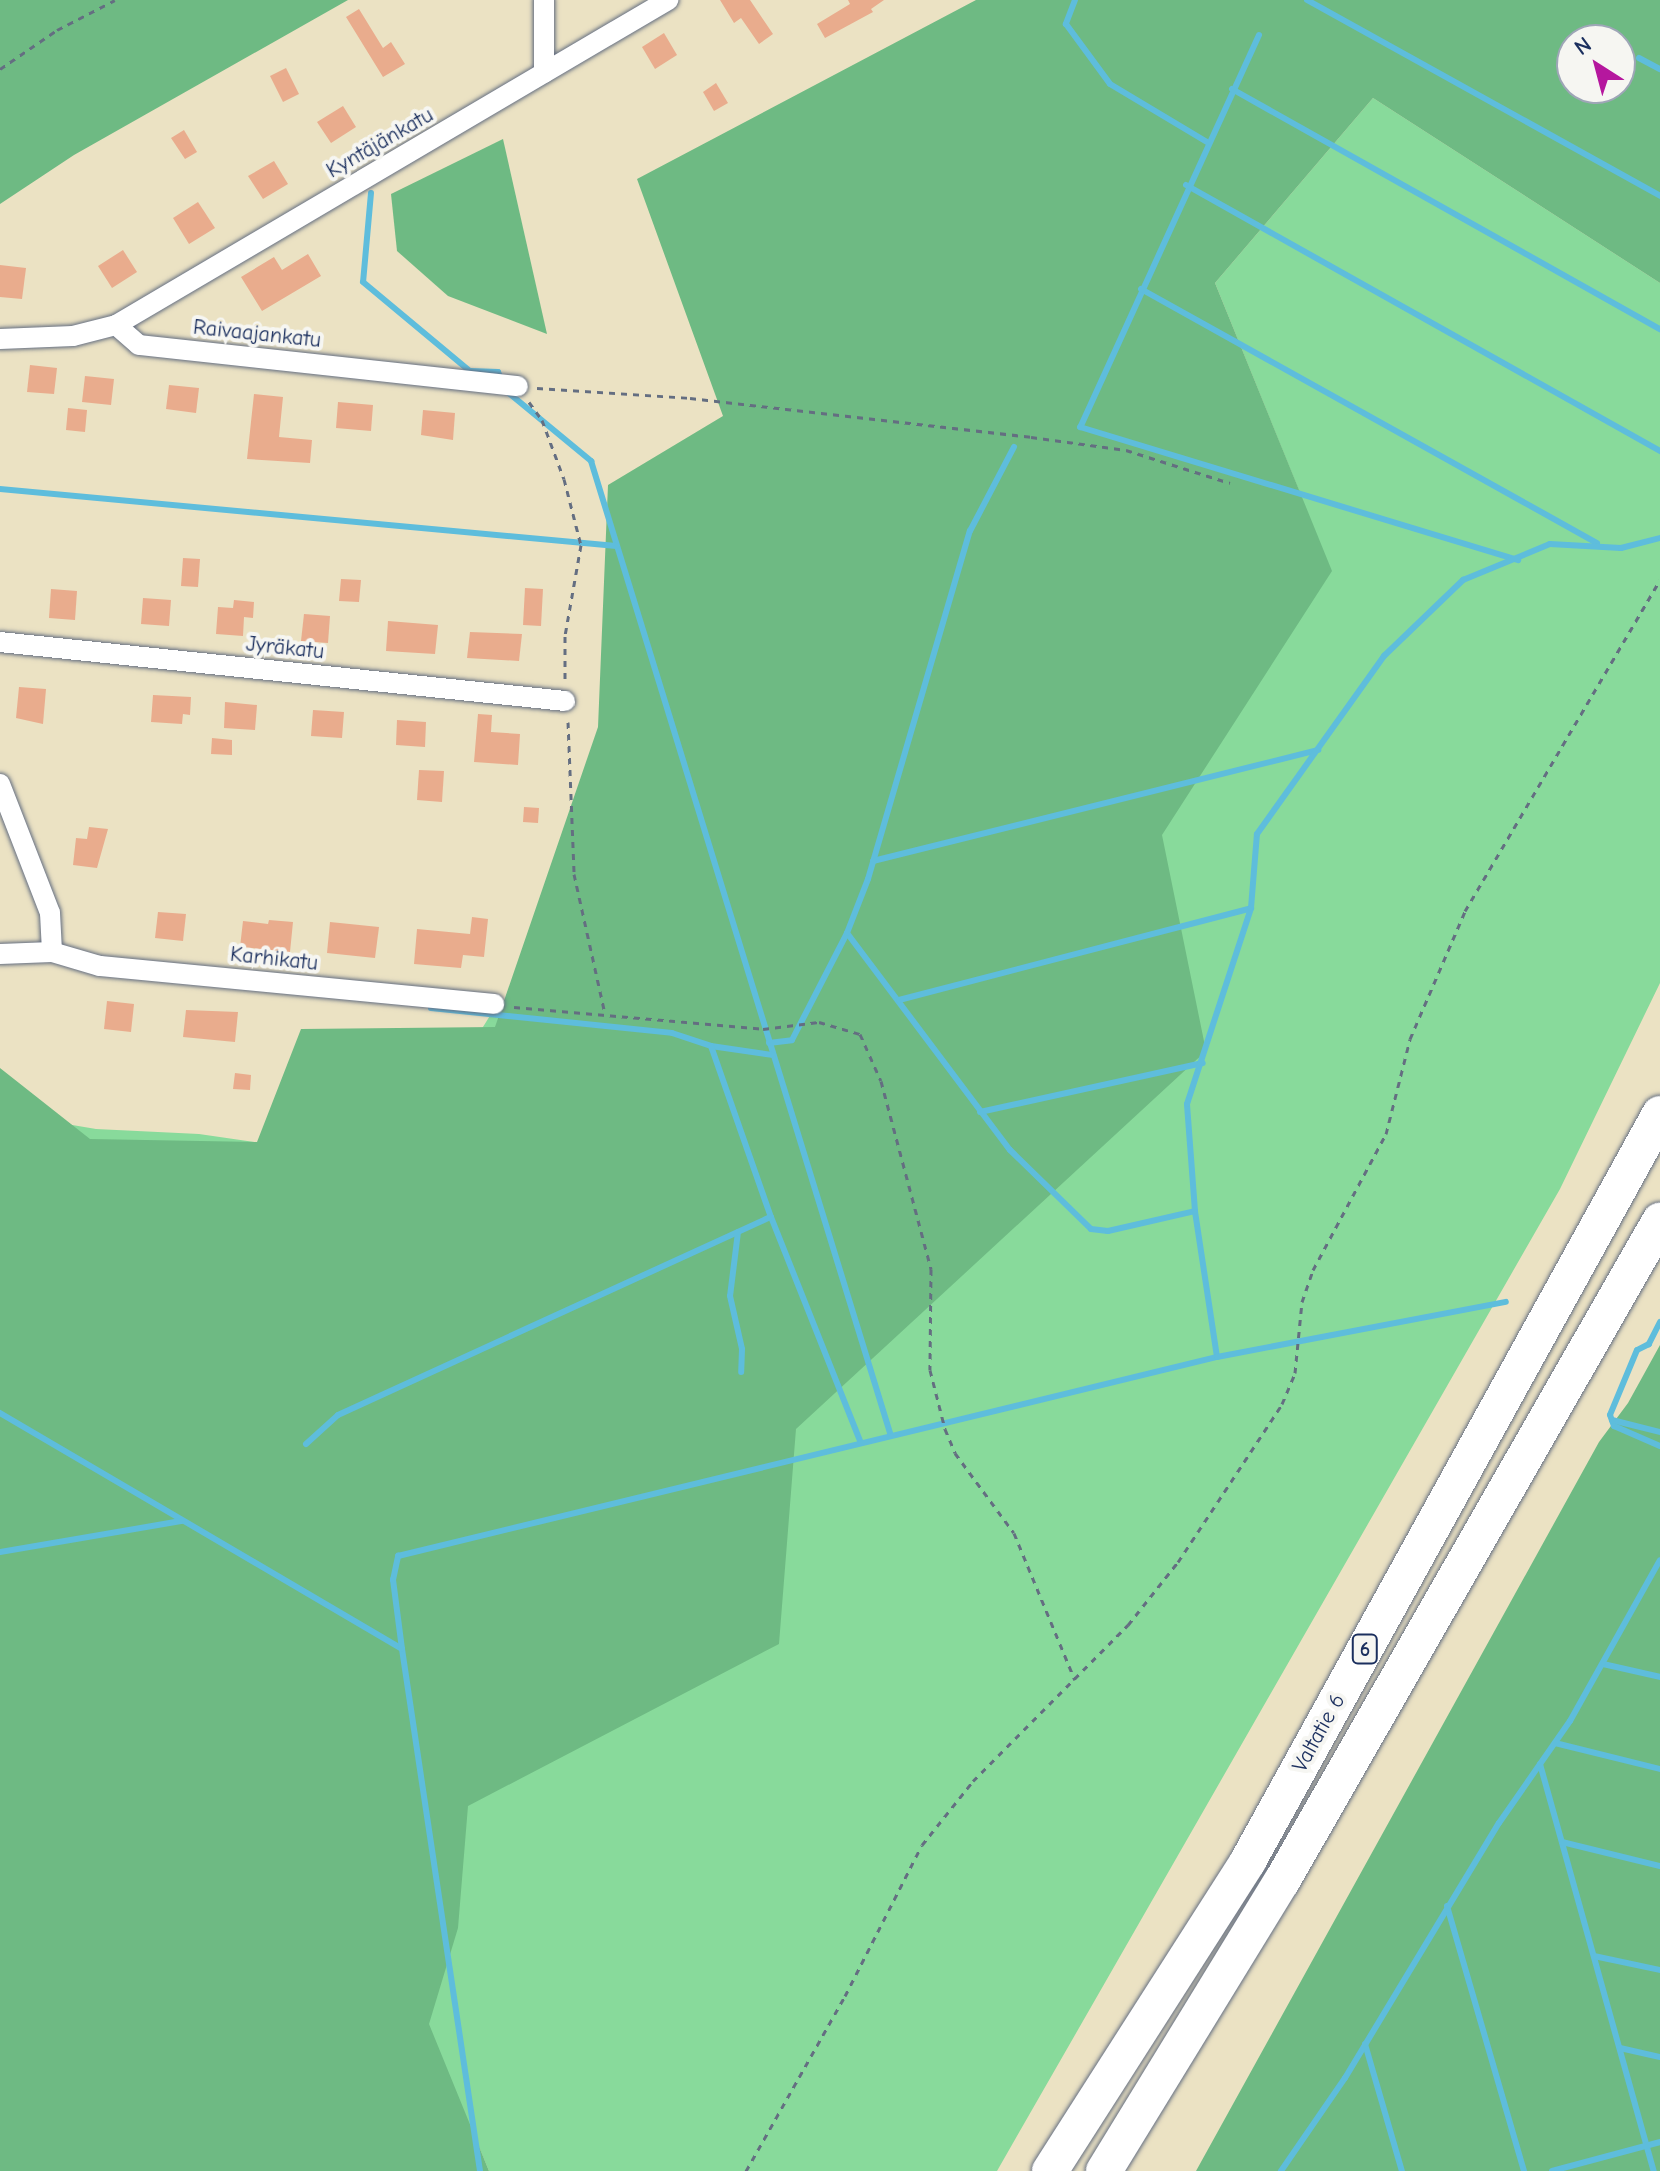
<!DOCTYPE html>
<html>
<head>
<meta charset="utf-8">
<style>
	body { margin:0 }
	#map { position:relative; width:1660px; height:2171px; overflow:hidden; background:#ebe2c3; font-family:"Comic Neue",sans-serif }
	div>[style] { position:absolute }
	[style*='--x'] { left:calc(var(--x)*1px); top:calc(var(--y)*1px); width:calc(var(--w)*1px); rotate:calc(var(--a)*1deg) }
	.green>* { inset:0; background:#88da9b }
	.forest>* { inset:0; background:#6eba83 }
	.stream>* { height:6px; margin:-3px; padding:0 3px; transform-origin:3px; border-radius:3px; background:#5ebddc }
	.building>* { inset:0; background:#e9ac8d }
	.path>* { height:3px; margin-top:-1.5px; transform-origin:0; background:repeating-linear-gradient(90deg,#646e81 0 6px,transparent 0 12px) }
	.roads { filter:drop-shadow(0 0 2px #646e81) drop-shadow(0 0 2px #646e81) }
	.minor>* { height:20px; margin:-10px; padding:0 10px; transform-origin:10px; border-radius:10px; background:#fff }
	.motorway>* { height:36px; margin:-18px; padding:0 18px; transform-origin:18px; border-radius:18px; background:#fff }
	span { translate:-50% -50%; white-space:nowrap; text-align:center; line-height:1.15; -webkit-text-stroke:8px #f6f6f2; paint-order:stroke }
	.shield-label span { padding:2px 6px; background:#f6f6f2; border:2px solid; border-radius:6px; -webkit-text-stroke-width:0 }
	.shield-label { font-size:20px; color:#1b2f5e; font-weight:700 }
	.street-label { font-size:22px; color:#1b2f5e }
	.north { position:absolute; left:1556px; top:24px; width:80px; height:80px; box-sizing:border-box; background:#f6f6f2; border:2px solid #9ea6b7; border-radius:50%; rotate:324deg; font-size:22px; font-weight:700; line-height:32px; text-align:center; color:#1b2f5e }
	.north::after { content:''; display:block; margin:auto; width:28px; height:36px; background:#b5179e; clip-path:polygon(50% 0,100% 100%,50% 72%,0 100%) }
</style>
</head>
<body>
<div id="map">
	<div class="green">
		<i style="clip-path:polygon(1373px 98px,1660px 283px,1660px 983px,1560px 1189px,997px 2171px,489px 2171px,477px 2142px,0 2171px,19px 1116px,96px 1129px,199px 1134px,297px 1148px,478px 1035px,496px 1006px,1300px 493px,1215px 283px)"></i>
	</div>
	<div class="forest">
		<i style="clip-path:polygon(0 0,348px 0,74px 155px,0 204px)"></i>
		<i style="clip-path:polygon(evenodd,976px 0,1660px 0,1660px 283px,1373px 98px,1215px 283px,1332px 571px,1162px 835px,1206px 1051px,796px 1429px,779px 1644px,468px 1806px,458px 1928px,429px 2024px,489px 2171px,0 2171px,0 1068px,90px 1139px,257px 1142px,301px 1029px,495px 1027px,598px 727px,608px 485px,723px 416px,637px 179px,976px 0,1572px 40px,1620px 40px,1620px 88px,1572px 88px,1572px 40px)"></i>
		<i style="clip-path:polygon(503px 139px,547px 334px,448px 296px,397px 251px,391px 194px)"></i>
		<i style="clip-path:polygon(1660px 1345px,1660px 2171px,1196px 2171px,1599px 1442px,1628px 1403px)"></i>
	</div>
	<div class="stream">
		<i style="--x:1075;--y:0;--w:26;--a:111"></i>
		<i style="--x:1066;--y:24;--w:74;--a:53.7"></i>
		<i style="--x:1110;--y:84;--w:113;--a:30.9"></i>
		<i style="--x:1307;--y:0;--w:404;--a:29"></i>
		<i style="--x:1259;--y:35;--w:431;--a:114.5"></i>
		<i style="--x:1080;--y:427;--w:458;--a:16.9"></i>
		<i style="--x:1639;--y:58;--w:24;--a:28"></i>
		<i style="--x:1232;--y:89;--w:491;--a:29.3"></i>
		<i style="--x:1186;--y:185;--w:544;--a:29.3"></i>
		<i style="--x:371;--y:193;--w:89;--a:95.1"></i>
		<i style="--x:363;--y:282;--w:139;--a:39.8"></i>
		<i style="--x:470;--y:371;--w:28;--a:2"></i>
		<i style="--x:498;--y:372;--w:8;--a:67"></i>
		<i style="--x:1141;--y:289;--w:522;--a:29.12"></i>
		<i style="--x:505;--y:390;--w:112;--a:39.5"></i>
		<i style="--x:591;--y:461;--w:1020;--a:72.9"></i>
		<i style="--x:0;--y:489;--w:619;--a:5.29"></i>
		<i style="--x:873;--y:861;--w:459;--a:-14"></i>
		<i style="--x:847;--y:933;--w:271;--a:53.1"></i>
		<i style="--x:1010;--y:1150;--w:113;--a:44.3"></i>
		<i style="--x:1091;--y:1229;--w:17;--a:7"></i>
		<i style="--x:1108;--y:1231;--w:89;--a:-12.9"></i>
		<i style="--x:899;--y:1000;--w:364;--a:-14.6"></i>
		<i style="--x:431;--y:1008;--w:242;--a:5.9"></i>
		<i style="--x:672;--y:1033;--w:41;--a:18.4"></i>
		<i style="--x:711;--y:1046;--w:63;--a:8.3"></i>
		<i style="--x:769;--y:1043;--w:23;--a:-7"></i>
		<i style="--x:792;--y:1040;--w:120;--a:-62.8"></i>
		<i style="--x:847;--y:933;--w:58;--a:-68.7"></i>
		<i style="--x:868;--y:879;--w:363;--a:-73.7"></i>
		<i style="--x:970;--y:531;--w:95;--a:-62.4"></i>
		<i style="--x:711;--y:1046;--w:181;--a:70.7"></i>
		<i style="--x:771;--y:1217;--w:243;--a:68.3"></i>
		<i style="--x:980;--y:1112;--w:228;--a:-12.4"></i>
		<i style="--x:738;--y:1232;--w:64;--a:97.1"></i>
		<i style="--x:730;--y:1296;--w:54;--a:77.2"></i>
		<i style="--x:742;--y:1349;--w:23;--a:92"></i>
		<i style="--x:1660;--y:1322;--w:25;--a:117"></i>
		<i style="--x:1649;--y:1344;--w:13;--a:153"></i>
		<i style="--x:1637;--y:1350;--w:70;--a:112.6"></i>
		<i style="--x:1610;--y:1415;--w:12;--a:70"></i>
		<i style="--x:1614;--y:1426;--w:50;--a:23.5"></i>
		<i style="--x:1217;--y:1357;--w:148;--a:-98.6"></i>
		<i style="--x:1195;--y:1211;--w:107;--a:-94.3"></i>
		<i style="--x:1187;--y:1104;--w:206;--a:-71.9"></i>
		<i style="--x:1251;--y:908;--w:74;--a:-85.4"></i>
		<i style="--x:1257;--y:834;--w:219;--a:-54.5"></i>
		<i style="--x:1384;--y:656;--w:110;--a:-43.9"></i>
		<i style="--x:1463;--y:580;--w:94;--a:-22.5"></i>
		<i style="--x:1550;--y:544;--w:71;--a:3.2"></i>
		<i style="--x:1621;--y:548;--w:40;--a:-14.4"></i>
		<i style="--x:0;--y:1413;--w:466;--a:30.4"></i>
		<i style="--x:1612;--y:1420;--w:49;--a:14"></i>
		<i style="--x:306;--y:1444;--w:43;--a:-42.2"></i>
		<i style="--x:338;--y:1415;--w:476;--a:-24.6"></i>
		<i style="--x:0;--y:1552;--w:185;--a:-9.7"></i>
		<i style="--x:1603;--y:1664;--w:58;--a:12.8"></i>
		<i style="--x:1555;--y:1743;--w:108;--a:13.9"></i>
		<i style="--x:1540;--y:1764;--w:423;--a:74.4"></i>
		<i style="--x:1562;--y:1842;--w:101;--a:13.8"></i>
		<i style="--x:1447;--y:1906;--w:276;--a:73.8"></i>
		<i style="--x:1594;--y:1956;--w:67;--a:12"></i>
		<i style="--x:1365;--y:2044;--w:132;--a:73.8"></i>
		<i style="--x:1620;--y:2048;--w:41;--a:12.7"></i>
		<i style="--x:480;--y:2171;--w:528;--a:-98.5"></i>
		<i style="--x:402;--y:1649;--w:70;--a:-97.4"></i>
		<i style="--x:393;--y:1580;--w:25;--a:-78"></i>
		<i style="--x:398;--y:1556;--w:843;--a:-13.66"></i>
		<i style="--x:1217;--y:1357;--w:294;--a:-10.8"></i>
		<i style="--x:1281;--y:2171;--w:113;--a:-55.5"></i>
		<i style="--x:1345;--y:2078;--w:298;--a:-58.9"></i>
		<i style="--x:1499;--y:1823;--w:124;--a:-55.2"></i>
		<i style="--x:1570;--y:1721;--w:184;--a:-60.8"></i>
		<i style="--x:1552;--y:2171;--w:112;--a:-15"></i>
	</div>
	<div class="building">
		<i style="clip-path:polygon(720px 0,750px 0,773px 34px,759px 44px,741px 18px,734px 23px)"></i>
		<i style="clip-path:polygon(848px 0,884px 0,871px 9px,873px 12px,825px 38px,817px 24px,850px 4px)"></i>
		<i style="clip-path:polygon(359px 9px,383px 48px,391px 42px,405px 64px,383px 77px,346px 17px)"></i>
		<i style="clip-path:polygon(664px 33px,677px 55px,655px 69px,642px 47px)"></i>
		<i style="clip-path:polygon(286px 68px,299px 94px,283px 102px,270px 76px)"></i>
		<i style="clip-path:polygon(716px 83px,728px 103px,714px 111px,703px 92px)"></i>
		<i style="clip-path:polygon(343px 106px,356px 127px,331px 143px,317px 122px)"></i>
		<i style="clip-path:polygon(184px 130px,197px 152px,185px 159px,171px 138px)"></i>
		<i style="clip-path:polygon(274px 161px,288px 184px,263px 199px,248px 176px)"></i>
		<i style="clip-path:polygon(198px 202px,215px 228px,189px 244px,173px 218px)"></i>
		<i style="clip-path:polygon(123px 250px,137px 272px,112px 288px,98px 266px)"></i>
		<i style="clip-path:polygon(308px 254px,321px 276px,262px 311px,241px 277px,274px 257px,282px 270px)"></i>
		<i style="clip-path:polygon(0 265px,26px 268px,22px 299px,0 297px)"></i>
		<i style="clip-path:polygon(30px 365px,57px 368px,54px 394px,27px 392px)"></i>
		<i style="clip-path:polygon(85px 376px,114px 379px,111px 405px,82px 402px)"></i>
		<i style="clip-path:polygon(169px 385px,199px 388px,196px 413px,166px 409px)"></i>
		<i style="clip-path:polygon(254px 394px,283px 397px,279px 437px,312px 440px,310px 463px,247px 459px)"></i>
		<i style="clip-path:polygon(338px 402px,373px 405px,371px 431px,336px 428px)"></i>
		<i style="clip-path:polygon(68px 408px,87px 410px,85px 432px,66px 430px)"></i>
		<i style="clip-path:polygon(423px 410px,455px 413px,453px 440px,421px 435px)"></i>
		<i style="clip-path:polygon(183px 558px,200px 559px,198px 587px,181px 586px)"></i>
		<i style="clip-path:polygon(341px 579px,361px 580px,359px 602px,339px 601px)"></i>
		<i style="clip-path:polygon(525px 588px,543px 589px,541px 626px,523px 625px)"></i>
		<i style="clip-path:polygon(51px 589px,77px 591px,75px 620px,49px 618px)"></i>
		<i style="clip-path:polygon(143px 598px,171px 600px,169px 626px,141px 624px)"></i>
		<i style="clip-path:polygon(234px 600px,254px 602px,253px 618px,244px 617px,243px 636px,216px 634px,218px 607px,233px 608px)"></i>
		<i style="clip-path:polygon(304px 614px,330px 616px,328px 643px,301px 641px)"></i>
		<i style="clip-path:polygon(388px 621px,438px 625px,435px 654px,386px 651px)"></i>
		<i style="clip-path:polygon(470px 632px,522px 634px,519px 661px,467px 658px)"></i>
		<i style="clip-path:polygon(19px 687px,46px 689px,43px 724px,16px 718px)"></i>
		<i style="clip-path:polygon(153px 695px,191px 697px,190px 715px,183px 714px,182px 724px,151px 722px)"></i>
		<i style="clip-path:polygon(225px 702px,257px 705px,255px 730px,224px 728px)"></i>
		<i style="clip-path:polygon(313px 710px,344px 712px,342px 738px,311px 736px)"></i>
		<i style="clip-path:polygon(478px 714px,492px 715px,491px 732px,520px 734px,518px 765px,474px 762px)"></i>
		<i style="clip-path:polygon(397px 720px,426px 722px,425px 747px,396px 745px)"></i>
		<i style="clip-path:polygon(212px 738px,232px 740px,232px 755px,211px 754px)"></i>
		<i style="clip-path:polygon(419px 770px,444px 771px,442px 802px,417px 800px)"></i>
		<i style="clip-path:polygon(524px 807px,539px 808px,538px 823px,523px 822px)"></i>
		<i style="clip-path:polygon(89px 827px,108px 829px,97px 868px,73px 865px,76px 838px,87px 839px)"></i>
		<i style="clip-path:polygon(158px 912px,186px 914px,183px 941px,155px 938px)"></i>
		<i style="clip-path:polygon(472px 917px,488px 919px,484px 957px,463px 955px,461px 968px,414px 964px,417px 929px,470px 934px)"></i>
		<i style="clip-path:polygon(269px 920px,293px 922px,290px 952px,240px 947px,243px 921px,268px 924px)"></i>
		<i style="clip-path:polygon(330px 922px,379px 927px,375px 958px,327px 953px)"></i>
		<i style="clip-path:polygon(107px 1001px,134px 1004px,131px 1032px,104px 1029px)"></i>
		<i style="clip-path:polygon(186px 1010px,238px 1012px,235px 1042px,183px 1037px)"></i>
		<i style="clip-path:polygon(235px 1073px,251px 1075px,250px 1090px,233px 1089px)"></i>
	</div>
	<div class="path">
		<i style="--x:0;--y:69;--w:69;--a:-34.4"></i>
		<i style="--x:57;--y:30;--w:65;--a:-27.3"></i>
		<i style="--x:537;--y:388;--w:153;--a:3.7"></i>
		<i style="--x:690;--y:398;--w:343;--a:6.5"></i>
		<i style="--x:1031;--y:437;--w:96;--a:7.8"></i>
		<i style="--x:1126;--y:450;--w:109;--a:17.6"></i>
		<i style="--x:529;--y:402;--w:22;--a:54"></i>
		<i style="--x:542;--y:420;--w:63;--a:69.6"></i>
		<i style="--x:564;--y:479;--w:68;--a:75.6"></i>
		<i style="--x:581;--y:545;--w:92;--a:100"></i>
		<i style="--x:565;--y:636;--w:46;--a:90"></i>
		<i style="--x:568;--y:722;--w:152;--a:87.7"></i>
		<i style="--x:574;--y:874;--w:143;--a:77.5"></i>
		<i style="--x:514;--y:1007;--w:250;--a:5"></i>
		<i style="--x:763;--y:1029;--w:56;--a:-7.1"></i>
		<i style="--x:819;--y:1022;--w:43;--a:16.3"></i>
		<i style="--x:860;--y:1034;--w:51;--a:65.9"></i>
		<i style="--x:881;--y:1081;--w:195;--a:75.1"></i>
		<i style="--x:931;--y:1269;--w:101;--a:90.6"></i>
		<i style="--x:930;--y:1370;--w:61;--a:75.7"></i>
		<i style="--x:945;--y:1429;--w:26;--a:67"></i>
		<i style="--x:955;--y:1453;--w:99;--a:53.6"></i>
		<i style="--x:1014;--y:1533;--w:159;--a:67.5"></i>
		<i style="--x:746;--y:2171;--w:201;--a:-60.5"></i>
		<i style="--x:845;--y:1996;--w:169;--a:-63"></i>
		<i style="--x:922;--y:1845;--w:82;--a:-51.4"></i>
		<i style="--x:973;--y:1781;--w:220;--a:-45.2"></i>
		<i style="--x:1128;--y:1625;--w:80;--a:-51.6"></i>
		<i style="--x:1178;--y:1562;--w:189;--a:-56.6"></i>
		<i style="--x:1282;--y:1404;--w:34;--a:-67"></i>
		<i style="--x:1295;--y:1373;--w:71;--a:-84.4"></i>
		<i style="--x:1302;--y:1302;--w:34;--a:-71"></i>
		<i style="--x:1313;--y:1270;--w:154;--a:-61.8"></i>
		<i style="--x:1386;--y:1134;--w:98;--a:-75.8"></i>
		<i style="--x:1410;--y:1039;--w:139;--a:-66.7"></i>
		<i style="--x:1465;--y:911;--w:384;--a:-59.5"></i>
	</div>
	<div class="roads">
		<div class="minor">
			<i style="--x:544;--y:73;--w:73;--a:-90"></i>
			<i style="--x:116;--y:325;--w:641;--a:-30.49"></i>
			<i style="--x:0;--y:339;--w:73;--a:-2.4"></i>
			<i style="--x:73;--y:336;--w:44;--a:-14.3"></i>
			<i style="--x:116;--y:325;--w:30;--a:41"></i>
			<i style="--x:139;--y:345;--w:381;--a:6.2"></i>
			<i style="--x:0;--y:642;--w:568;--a:5.96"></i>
			<i style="--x:0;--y:784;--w:138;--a:68.8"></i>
			<i style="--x:50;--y:913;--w:39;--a:87"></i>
			<i style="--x:0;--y:954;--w:52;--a:-2.2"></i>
			<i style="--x:52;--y:952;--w:50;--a:16.3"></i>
			<i style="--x:100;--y:966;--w:396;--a:5.5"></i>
		</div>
		<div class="motorway">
			<i style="--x:1050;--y:2171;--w:368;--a:-57.4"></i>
			<i style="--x:1248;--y:1861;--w:853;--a:-61.12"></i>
			<i style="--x:1104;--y:2171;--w:340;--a:-58.5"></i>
			<i style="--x:1282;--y:1881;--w:761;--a:-60.2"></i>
		</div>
	</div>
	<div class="shield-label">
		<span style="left:1365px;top:1649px">6</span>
	</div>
	<div class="street-label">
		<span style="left:380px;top:143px;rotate:-30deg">Kyntäjänkatu</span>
		<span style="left:257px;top:334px;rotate:6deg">Raivaajankatu</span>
		<span style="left:285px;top:648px;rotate:6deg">Jyräkatu</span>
		<span style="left:274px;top:959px;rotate:6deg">Karhikatu</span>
		<span style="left:1319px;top:1733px;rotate:-61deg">Valtatie 6</span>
	</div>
	<div class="north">N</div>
</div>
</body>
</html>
